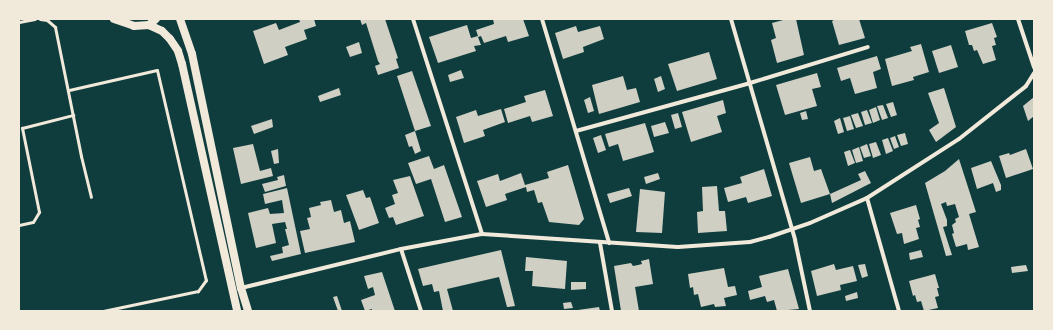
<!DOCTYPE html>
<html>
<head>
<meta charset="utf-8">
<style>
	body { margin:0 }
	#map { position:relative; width:1053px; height:330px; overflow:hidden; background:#0f3d3e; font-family:"Space Grotesk",sans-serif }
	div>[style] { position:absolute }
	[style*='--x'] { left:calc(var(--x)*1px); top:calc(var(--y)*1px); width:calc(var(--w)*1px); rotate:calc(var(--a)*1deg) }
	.building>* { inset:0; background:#cfcfc3 }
	.service>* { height:3px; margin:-1.5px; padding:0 1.5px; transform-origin:1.5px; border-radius:1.5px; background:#f1e9da }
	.minor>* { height:4px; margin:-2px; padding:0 2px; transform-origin:2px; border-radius:2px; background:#f1e9da }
	.secondary>* { height:8px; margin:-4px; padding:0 4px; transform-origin:4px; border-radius:4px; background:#f1e9da }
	span { translate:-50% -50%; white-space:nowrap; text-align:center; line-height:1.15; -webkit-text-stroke:3px #f1e9da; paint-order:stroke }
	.frame { position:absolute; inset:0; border:20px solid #f1e9da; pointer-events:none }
</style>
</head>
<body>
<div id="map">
	<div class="building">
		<i style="clip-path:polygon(299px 19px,314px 19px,316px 26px,304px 30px,307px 39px,285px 47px,288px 55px,264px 64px,253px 31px,276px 23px,279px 30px,300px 22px)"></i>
		<i style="clip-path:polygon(360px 19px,385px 19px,398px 58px,396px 59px,399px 68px,378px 75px,375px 66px,380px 64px,378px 61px,366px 23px,362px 25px)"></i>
		<i style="clip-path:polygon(493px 19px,523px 19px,529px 36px,508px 42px,506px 36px,484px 43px,481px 36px,478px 37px,481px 45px,474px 46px,476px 51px,438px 63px,429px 37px,467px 25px,471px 38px,478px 36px,476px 30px,494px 24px)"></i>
		<i style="clip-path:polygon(787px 19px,796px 19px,804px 55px,777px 63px,771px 40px,776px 38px,772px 23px)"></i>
		<i style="clip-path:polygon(836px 19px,859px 19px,865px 38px,839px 45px,832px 21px)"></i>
		<i style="clip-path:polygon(992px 23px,997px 37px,994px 38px,996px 45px,992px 46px,996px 60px,983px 64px,977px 50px,974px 51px,972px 45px,969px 45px,965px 31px)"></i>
		<i style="clip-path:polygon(576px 26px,578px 32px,600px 26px,604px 39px,583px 47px,584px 52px,563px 59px,555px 33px)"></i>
		<i style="clip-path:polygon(359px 42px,362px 53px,350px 57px,346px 47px)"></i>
		<i style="clip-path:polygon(921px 44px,929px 72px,913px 77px,914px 80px,892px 86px,885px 59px,912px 51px,910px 47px)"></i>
		<i style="clip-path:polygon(951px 45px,958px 67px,939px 73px,932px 51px)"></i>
		<i style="clip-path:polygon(709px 52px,717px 79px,677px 91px,668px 64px)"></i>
		<i style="clip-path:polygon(877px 56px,881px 69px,873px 72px,877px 88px,855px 94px,850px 78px,841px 81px,837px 68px)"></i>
		<i style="clip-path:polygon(461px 70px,464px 78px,450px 82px,448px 75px)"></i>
		<i style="clip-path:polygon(412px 71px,431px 126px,415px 131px,397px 76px)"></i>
		<i style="clip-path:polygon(817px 73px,821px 87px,812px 89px,817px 106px,785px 115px,776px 85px)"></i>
		<i style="clip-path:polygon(623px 76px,627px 90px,636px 88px,640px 102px,599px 114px,592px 85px)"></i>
		<i style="clip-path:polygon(661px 76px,665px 89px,658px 92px,654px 79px)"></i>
		<i style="clip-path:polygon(339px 88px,341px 95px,320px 102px,318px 96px)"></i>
		<i style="clip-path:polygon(944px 88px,956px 127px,936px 142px,929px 130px,939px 123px,928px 93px)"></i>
		<i style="clip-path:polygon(545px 90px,553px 116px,532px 122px,530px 116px,508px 123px,504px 109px,526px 102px,524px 96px)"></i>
		<i style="clip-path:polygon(590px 97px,594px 111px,588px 113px,584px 100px)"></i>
		<i style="clip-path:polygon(1034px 97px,1034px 116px,1028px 121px,1023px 106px)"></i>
		<i style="clip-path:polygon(723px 100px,726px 113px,717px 116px,722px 132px,691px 142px,682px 112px)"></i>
		<i style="clip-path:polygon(893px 102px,897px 115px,891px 117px,886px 104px)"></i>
		<i style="clip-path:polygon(883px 105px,888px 118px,882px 120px,877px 106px)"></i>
		<i style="clip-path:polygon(876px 107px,880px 120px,873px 123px,869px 110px)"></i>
		<i style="clip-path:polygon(501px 109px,505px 122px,483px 130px,485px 136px,464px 143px,456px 117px,476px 110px,478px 116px)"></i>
		<i style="clip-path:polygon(867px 110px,872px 123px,865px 125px,861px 112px)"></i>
		<i style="clip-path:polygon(806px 111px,808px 119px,802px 120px,800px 113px)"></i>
		<i style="clip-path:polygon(678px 113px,682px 127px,675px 129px,671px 115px)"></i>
		<i style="clip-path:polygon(858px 113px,863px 126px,856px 128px,851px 115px)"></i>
		<i style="clip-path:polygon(850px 116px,854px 129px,847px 131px,843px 118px)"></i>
		<i style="clip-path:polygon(840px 118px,844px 132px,838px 134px,834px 121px)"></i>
		<i style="clip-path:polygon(272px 119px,273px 127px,254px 134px,251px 126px)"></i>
		<i style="clip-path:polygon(665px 122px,669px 133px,654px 137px,651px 126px)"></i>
		<i style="clip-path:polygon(645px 123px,654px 152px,623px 161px,618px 144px,609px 147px,605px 134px)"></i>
		<i style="clip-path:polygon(415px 131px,421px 151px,415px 154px,412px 146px,409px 147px,405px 135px)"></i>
		<i style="clip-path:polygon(905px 133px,908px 144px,901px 146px,897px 135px)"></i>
		<i style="clip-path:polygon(601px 135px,606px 150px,598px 153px,593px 138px)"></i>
		<i style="clip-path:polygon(895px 136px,899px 147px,894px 149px,890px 138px)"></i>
		<i style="clip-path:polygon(888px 138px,893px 151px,886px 154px,882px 140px)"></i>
		<i style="clip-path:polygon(876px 142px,881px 155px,873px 158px,869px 144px)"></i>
		<i style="clip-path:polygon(253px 144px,260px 171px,271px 168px,273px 176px,241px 184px,233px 148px)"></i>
		<i style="clip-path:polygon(867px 144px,871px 156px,864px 158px,860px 147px)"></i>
		<i style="clip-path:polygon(859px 147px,863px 161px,856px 163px,852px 150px)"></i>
		<i style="clip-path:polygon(278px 149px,279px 163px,274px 164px,271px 151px)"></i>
		<i style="clip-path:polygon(1026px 149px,1033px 169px,1006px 178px,999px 156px,1009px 153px,1010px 155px)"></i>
		<i style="clip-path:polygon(850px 150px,855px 163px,848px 166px,844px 152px)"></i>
		<i style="clip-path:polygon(429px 156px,434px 169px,444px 165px,462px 217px,445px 222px,431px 179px,416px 184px,408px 163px)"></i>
		<i style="clip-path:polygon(810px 157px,814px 171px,821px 169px,830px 194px,801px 203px,789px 163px)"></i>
		<i style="clip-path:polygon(959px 159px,976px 212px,969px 214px,979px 247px,968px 250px,967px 244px,956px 247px,952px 234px,954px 233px,952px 225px,956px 222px,955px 219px,959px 217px,955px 204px,947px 206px,946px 202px,941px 204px,947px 220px,947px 226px,943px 227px,952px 255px,946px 256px,925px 183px,945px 171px)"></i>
		<i style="clip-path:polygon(991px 161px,1001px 185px,1001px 190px,996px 192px,993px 183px,977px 189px,971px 168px)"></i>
		<i style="clip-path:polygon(568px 165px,584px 219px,579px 225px,549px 222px,542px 202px,538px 203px,534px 190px,527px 192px,526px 187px,505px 194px,507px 200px,486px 207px,477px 181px,498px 174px,500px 181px,521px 173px,525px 185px,549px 178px,547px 172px)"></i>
		<i style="clip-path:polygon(764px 169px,772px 196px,748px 203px,746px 197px,728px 202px,724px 188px,742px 183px,740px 177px)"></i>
		<i style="clip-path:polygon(865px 171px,871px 183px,832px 203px,830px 194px,861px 180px,858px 174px)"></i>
		<i style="clip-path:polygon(658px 173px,660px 179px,646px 184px,644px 177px)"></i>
		<i style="clip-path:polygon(284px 175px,286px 186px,265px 192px,262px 184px,278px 180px,277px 177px)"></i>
		<i style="clip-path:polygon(410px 176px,424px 216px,396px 225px,393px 217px,389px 218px,385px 208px,395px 204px,392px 195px,398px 193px,393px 180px)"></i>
		<i style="clip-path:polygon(717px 186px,719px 211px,725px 211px,727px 231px,698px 233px,697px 212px,703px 211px,702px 187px)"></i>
		<i style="clip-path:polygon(287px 188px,301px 254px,272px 261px,270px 256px,283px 253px,282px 247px,289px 245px,285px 229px,287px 229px,285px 222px,272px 224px,276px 243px,256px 248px,248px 213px,268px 208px,270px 214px,284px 213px,282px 200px,265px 204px,263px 194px)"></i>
		<i style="clip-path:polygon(629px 188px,632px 196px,610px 203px,607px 194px)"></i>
		<i style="clip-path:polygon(640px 189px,665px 192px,662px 233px,636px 232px)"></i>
		<i style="clip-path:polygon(363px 190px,366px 198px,370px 197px,379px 223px,359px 230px,346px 195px)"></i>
		<i style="clip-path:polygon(331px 200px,334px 212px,341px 210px,344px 223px,350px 221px,355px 242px,305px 253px,300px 231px,310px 229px,307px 218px,311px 217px,309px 208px,321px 205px,320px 202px)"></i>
		<i style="clip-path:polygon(916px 205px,920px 219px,918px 220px,920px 227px,916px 228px,919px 239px,904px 244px,902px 233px,897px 234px,890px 213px)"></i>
		<i style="clip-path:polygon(501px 250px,515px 306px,507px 307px,499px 277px,447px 289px,453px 311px,443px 311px,439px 291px,434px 292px,432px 284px,423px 286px,418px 269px)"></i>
		<i style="clip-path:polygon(921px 250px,923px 257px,910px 260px,909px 253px)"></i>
		<i style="clip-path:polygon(526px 257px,567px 261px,565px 289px,532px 286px,533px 271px,525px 271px)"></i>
		<i style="clip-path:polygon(649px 259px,653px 284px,635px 287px,639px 311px,621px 311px,614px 266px,631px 263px,633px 266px,638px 265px,642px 264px,641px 261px)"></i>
		<i style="clip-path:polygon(834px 264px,836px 270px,853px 266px,857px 281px,840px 285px,841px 290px,817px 296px,811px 271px)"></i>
		<i style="clip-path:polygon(865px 264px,868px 276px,862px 278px,858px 265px)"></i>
		<i style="clip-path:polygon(1026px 265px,1028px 271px,1012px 273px,1011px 267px)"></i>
		<i style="clip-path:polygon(724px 268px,728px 287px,735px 286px,737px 295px,724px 298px,726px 306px,715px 307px,714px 304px,701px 307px,698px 294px,694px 295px,693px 287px,690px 288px,688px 274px)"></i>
		<i style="clip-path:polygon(788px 269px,799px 309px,777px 311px,774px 300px,767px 302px,765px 296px,750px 300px,748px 291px,762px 287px,759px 276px)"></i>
		<i style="clip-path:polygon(382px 272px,395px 311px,372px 311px,372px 309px,365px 311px,361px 300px,375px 295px,373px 287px,368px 289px,364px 276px)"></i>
		<i style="clip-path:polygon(935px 274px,939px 288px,937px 288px,939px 296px,935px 297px,938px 308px,924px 311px,921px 301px,917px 302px,915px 295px,913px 296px,909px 281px)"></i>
		<i style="clip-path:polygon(571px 282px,586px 282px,586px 289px,571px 290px)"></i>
		<i style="clip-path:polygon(857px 292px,858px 298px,846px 301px,845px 296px)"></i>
		<i style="clip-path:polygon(337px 296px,342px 311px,338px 311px,333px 297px)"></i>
		<i style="clip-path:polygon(571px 302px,573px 308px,564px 309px,563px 303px)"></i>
		<i style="clip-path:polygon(599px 307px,600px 311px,578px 311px,578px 310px)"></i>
	</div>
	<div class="service">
		<i style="--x:40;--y:19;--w:7;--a:8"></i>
		<i style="--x:47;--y:20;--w:11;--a:41"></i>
		<i style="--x:55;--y:27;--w:132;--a:78.6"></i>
		<i style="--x:81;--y:156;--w:42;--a:76.3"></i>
		<i style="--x:19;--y:22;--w:16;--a:-11"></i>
		<i style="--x:69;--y:90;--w:90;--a:-12.8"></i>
		<i style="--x:157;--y:70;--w:216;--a:76.9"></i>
		<i style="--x:206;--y:280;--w:14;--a:126"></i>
		<i style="--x:198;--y:291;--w:97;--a:168.1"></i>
		<i style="--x:19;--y:225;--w:14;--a:-12"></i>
		<i style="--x:33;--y:222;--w:12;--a:-59"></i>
		<i style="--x:39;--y:212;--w:86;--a:-101.4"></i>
		<i style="--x:22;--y:128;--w:53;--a:-14.3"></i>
	</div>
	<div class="minor">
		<i style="--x:413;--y:19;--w:226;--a:72.2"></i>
		<i style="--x:542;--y:19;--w:234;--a:73.3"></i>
		<i style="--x:731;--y:19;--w:230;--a:73.8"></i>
		<i style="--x:795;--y:240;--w:73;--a:78.1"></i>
		<i style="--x:1018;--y:19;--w:51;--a:71.6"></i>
		<i style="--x:576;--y:131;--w:180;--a:-15.4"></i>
		<i style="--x:750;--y:83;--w:123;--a:-17"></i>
		<i style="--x:867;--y:198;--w:117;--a:74.2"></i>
		<i style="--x:600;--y:243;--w:69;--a:80"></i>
		<i style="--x:401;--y:249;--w:65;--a:72.1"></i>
		<i style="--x:241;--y:288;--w:165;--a:-13.7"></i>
		<i style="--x:401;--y:249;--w:82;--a:-10.5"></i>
		<i style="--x:482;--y:234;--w:196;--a:3.8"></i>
		<i style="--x:678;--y:247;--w:72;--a:-4"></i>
		<i style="--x:750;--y:242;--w:20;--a:-15"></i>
		<i style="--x:769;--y:237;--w:43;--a:-18.9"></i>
		<i style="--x:810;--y:223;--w:62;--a:-23.7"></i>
		<i style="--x:867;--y:198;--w:109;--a:-32.7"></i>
		<i style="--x:959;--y:139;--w:85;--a:-38.3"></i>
		<i style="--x:1026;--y:86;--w:15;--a:-58"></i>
	</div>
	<div class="secondary">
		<i style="--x:114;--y:19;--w:21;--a:19"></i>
		<i style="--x:134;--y:26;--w:15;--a:-4"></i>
		<i style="--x:149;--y:25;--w:9;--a:-41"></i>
		<i style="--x:180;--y:19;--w:37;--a:71"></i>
		<i style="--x:192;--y:54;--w:239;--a:78.2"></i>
		<i style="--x:241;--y:288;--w:24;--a:73"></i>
		<i style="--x:149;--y:25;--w:14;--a:25"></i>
		<i style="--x:162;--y:31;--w:11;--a:45"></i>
		<i style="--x:170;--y:39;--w:14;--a:56"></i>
		<i style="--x:178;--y:51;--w:14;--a:73"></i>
		<i style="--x:182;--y:64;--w:253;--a:77.4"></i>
	</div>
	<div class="frame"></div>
</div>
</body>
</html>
